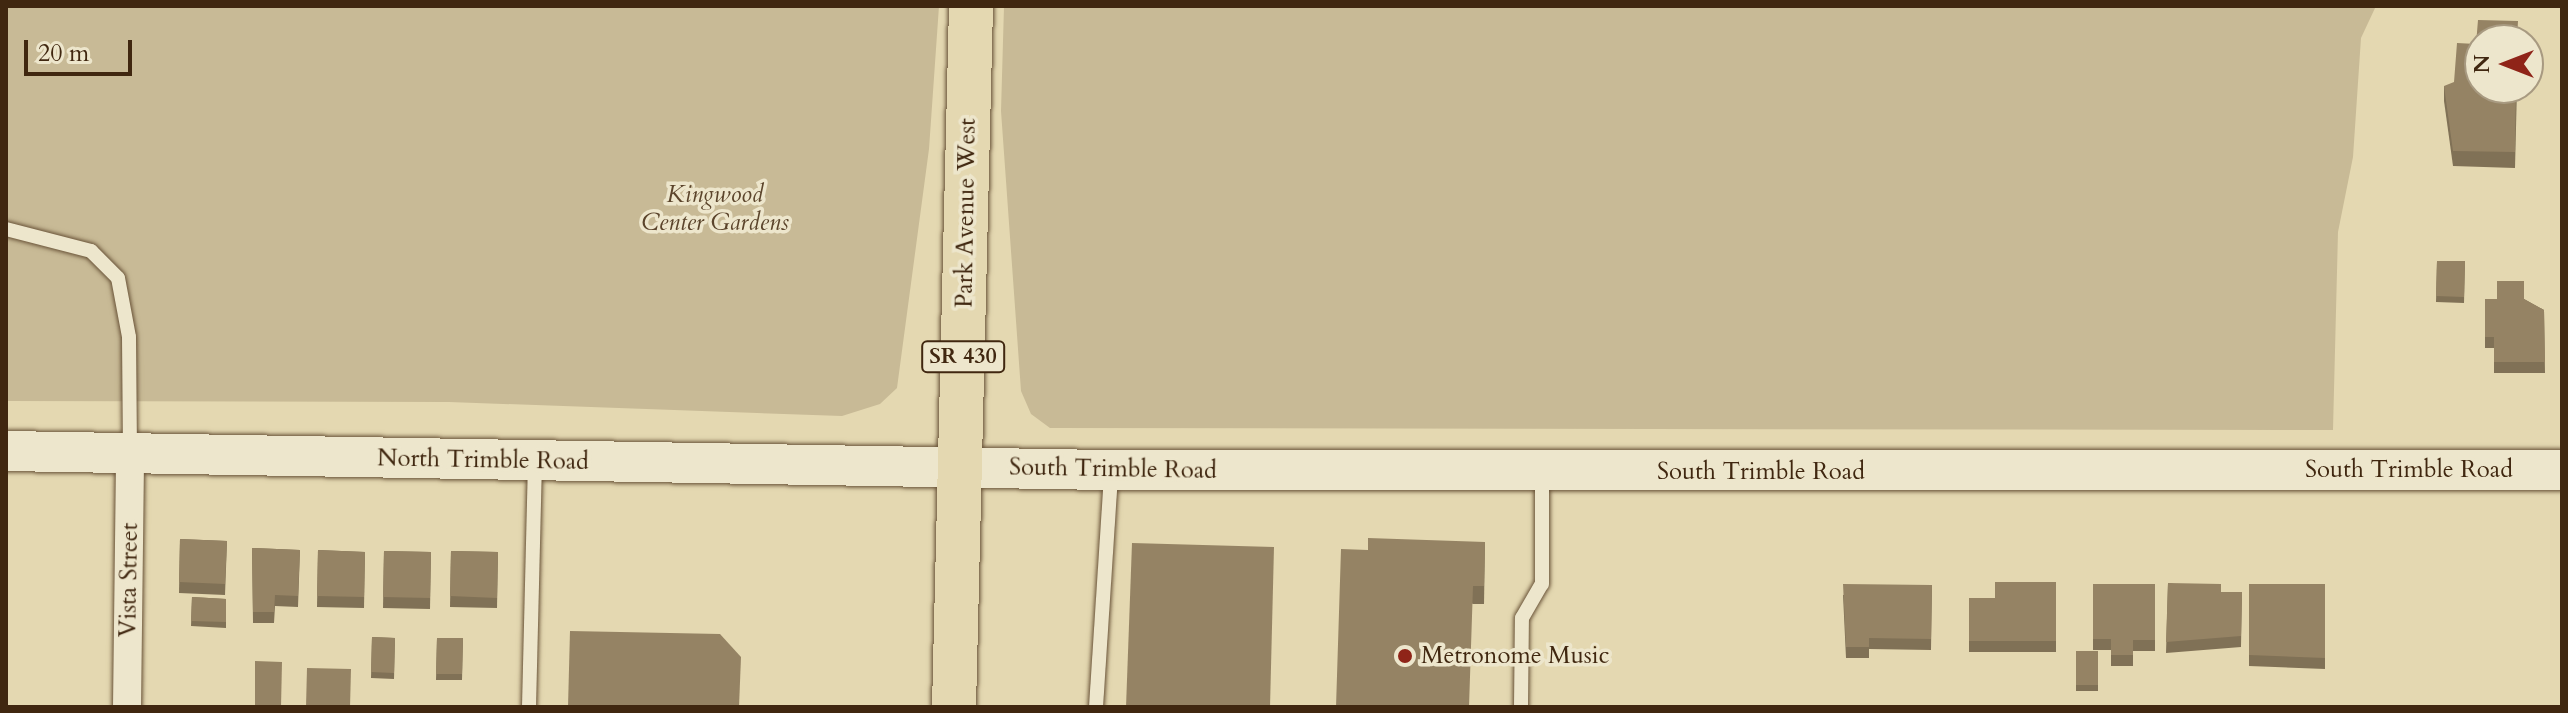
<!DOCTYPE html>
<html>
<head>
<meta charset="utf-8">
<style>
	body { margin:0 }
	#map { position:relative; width:2568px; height:713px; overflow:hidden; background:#e4d8b1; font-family:Cardo,serif }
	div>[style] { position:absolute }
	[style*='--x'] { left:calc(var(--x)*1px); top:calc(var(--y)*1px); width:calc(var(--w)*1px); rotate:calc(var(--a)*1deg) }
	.green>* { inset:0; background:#c8ba96 }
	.roads { filter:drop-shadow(0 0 2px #695338) drop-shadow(0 0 2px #695338) }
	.service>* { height:14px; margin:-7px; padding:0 7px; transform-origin:7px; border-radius:7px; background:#ede6cc }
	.minor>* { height:28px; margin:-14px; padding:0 14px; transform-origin:14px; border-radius:14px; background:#ede6cc }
	.secondary>* { height:40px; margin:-20px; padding:0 20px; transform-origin:20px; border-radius:20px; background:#ede6cc }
	.primary>* { height:44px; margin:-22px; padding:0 22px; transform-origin:22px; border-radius:22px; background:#e4d8b1 }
	.wall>* { inset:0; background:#807156 }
	.building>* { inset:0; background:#958364 }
	.dots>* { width:22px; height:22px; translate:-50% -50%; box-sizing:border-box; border:4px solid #ede6cc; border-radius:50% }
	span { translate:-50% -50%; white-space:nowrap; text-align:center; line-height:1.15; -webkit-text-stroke:7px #ede6cc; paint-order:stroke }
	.shield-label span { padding:2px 6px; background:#ede6cc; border:2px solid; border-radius:6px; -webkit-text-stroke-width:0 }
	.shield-label { font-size:22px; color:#402710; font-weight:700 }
	.park-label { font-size:24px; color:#5b442b; font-style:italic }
	.street-label { font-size:24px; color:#402710 }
	.poi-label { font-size:24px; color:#402710 }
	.left { translate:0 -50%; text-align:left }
	.frame { position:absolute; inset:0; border:8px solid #402710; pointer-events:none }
	.north { position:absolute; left:2464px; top:24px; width:80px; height:80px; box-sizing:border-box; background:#ede6cc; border:2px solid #a89a81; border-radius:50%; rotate:270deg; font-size:22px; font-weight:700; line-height:32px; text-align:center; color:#402710 }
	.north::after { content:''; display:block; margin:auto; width:28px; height:36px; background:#8f2418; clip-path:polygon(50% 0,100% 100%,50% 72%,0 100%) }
	.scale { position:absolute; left:24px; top:40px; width:108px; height:36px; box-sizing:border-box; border:4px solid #402710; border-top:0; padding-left:10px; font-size:24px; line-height:28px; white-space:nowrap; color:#402710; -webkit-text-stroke:6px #ede6cc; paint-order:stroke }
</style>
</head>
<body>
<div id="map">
	<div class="green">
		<i style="clip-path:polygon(6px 6px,939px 6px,929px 149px,897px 388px,880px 404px,842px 416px,449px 402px,6px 401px)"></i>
		<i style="clip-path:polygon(1004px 6px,2376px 6px,2361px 38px,2353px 157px,2338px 232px,2333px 430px,1050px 428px,1031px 414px,1021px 391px,1001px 111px)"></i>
	</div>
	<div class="roads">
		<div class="service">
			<i style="--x:6;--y:229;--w:88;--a:14.5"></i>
			<i style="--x:91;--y:251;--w:38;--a:45"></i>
			<i style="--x:118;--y:278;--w:60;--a:79.4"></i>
			<i style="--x:129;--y:337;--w:112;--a:89.5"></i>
			<i style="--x:529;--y:707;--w:246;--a:-88.6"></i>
			<i style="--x:1096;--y:707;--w:233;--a:-86.3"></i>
			<i style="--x:1521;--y:707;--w:89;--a:-89.4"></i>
			<i style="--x:1522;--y:618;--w:39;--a:-60"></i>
			<i style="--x:1542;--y:584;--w:111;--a:-90"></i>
		</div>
		<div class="minor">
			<i style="--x:127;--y:707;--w:253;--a:-89.3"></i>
		</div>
		<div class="secondary">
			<i style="--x:6;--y:451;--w:1105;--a:0.99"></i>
			<i style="--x:1111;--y:470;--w:1451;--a:0"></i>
		</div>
		<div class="primary">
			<i style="--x:954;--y:707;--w:701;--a:-88.61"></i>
		</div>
	</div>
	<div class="wall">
		<i style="clip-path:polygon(2444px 86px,2517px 88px,2515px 168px,2453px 166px,2444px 101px)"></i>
		<i style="clip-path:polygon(2437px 261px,2465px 261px,2464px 303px,2436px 302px)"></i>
		<i style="clip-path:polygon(2485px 299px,2524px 299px,2544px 310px,2545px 373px,2494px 373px,2494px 348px,2485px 348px)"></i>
		<i style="clip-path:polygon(180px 539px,227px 541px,225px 595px,179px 593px)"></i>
		<i style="clip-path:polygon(1485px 542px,1484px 604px,1473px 604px,1368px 550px)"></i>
		<i style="clip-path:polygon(252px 548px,300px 550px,298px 607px,275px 606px,274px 623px,253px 623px)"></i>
		<i style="clip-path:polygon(318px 550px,365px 552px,364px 608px,317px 607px)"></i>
		<i style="clip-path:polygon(384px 551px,431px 552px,430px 609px,383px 608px)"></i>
		<i style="clip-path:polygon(451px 551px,498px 552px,497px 608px,450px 607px)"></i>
		<i style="clip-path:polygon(2056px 582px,2056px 652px,1969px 652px,1969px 598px,1995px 598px)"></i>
		<i style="clip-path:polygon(2168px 583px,2221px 592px,2242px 592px,2241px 647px,2166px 653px)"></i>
		<i style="clip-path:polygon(2093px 584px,2155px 584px,2155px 651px,2133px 651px,2133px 666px,2111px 666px,2111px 650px,2093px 650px)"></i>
		<i style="clip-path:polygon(2249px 584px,2325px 584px,2325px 669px,2249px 666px)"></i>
		<i style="clip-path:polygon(1932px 585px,1931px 650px,1869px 649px,1869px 658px,1846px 658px,1843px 595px)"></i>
		<i style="clip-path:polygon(192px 597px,226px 599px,226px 628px,191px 626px)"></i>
		<i style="clip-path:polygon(372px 637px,395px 638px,394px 679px,371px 678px)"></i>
		<i style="clip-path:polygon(437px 638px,463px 638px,462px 680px,436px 680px)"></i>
		<i style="clip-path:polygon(2076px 651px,2098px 651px,2098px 691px,2076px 691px)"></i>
	</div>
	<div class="building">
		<i style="clip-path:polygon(2478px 20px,2518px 21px,2517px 40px,2480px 40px,2480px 88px,2516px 88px,2515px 152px,2453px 151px,2444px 86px,2454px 82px,2457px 43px,2476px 44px)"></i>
		<i style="clip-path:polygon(2437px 261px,2465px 261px,2464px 297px,2436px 296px)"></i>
		<i style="clip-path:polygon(2497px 281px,2524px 281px,2524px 299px,2544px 310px,2545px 362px,2494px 362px,2494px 337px,2485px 337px,2485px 299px,2497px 299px)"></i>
		<i style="clip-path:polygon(1368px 538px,1485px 542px,1484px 586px,1473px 586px,1469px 707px,1336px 707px,1341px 549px,1368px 550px)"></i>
		<i style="clip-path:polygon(180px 539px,227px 541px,225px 584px,179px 582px)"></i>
		<i style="clip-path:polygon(1132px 543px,1274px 547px,1270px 707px,1126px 707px)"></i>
		<i style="clip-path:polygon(252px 548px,300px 550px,298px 596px,275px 595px,274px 612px,253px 612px)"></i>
		<i style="clip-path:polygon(318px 550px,365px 552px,364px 597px,317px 596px)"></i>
		<i style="clip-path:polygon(384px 551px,431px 552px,430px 598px,383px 597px)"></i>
		<i style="clip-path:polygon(451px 551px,498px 552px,497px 598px,450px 596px)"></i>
		<i style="clip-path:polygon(1995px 582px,2056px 582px,2056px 641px,1969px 641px,1969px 598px,1995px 598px)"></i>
		<i style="clip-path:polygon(2168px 583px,2221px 584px,2221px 592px,2242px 592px,2241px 636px,2166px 642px)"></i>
		<i style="clip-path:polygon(1843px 584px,1932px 585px,1931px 639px,1869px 638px,1869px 647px,1846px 647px)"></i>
		<i style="clip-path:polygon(2093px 584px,2155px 584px,2155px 640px,2133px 640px,2133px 655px,2111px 655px,2111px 639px,2093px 639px)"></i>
		<i style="clip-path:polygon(2249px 584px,2325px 584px,2325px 658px,2249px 655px)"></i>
		<i style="clip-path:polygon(192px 597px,226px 599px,226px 622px,191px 621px)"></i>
		<i style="clip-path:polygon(570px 631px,720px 634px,741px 657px,739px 707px,568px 707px)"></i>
		<i style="clip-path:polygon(372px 637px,395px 638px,394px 673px,371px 672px)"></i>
		<i style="clip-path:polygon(437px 638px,463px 638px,462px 674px,436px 674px)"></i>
		<i style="clip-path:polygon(2076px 651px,2098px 651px,2098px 685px,2076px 685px)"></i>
		<i style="clip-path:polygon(255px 661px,282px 662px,281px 707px,255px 707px)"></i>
		<i style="clip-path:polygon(307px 668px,351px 669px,350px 707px,306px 707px)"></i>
	</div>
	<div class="dots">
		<i style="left:1405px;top:656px;background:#8f2418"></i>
	</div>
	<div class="shield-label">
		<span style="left:963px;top:357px">SR 430</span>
	</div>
	<div class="park-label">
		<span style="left:715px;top:209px">Kingwood<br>Center Gardens</span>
	</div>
	<div class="street-label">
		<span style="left:966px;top:213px;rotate:-89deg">Park Avenue West</span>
		<span style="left:483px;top:460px;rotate:1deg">North Trimble Road</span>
		<span style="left:1113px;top:469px;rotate:1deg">South Trimble Road</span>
		<span style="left:2409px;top:470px">South Trimble Road</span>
		<span style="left:1761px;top:472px">South Trimble Road</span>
		<span style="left:129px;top:580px;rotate:-89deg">Vista Street</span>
	</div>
	<div class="poi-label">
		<span class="left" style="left:1421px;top:656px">Metronome Music</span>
	</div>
	<div class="frame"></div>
	<div class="north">N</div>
	<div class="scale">20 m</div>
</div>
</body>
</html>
